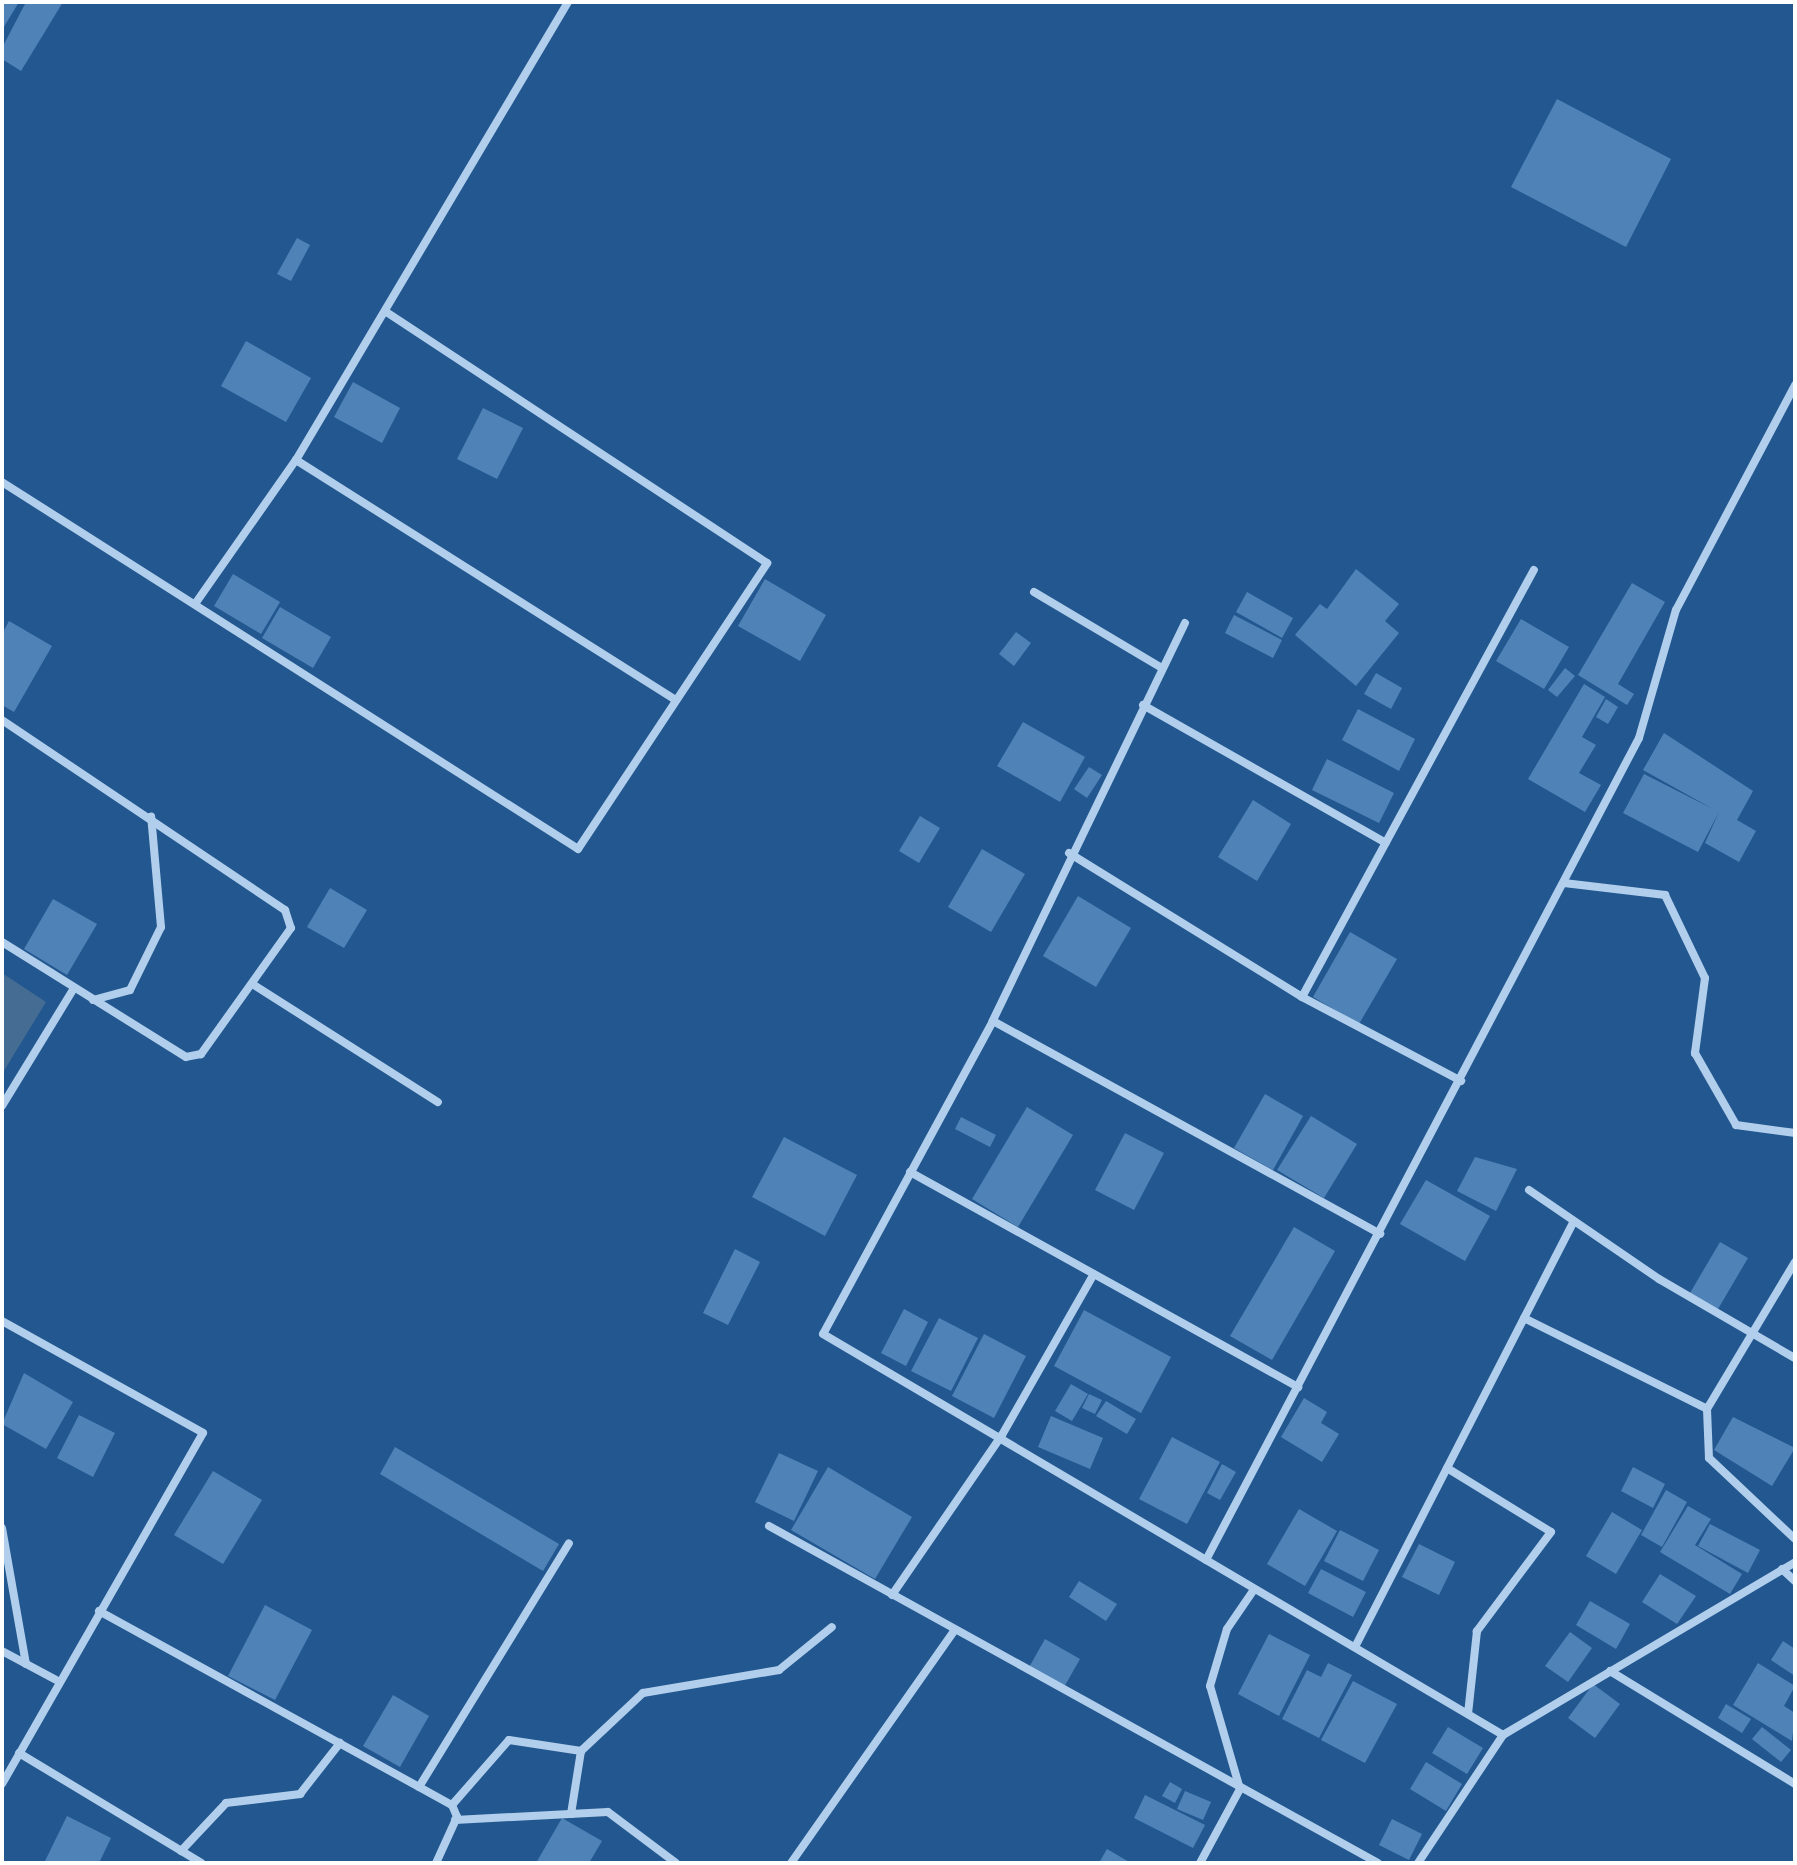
<!DOCTYPE html>
<html>
<head>
<meta charset="utf-8">
<style>
	body { margin:0 }
	#map { position:relative; width:1797px; height:1865px; overflow:hidden; background:#22578f; font-family:"DejaVu Sans",sans-serif }
	div>[style] { position:absolute }
	[style*='--x'] { left:calc(var(--x)*1px); top:calc(var(--y)*1px); width:calc(var(--w)*1px); rotate:calc(var(--a)*1deg) }
	.water>* { inset:0; background:#456c93 }
	.building>* { inset:0; background:#4f83b8 }
	.street>* { height:8px; margin:-4px; padding:0 4px; transform-origin:4px; border-radius:4px; background:#b1cfec }
	span { translate:-50% -50%; white-space:nowrap; text-align:center; line-height:1.15; -webkit-text-stroke:6px #22578f; paint-order:stroke }
	.frame { position:absolute; inset:0; border:4px solid #fff; pointer-events:none }
</style>
</head>
<body>
<div id="map">
	<div class="water">
		<i style="clip-path:polygon(2px 973px,46px 1002px,2px 1074px)"></i>
	</div>
	<div class="building">
		<i style="clip-path:polygon(2px 2px,19px 2px,2px 30px)"></i>
		<i style="clip-path:polygon(26px 2px,63px 2px,21px 71px,2px 59px,2px 48px)"></i>
		<i style="clip-path:polygon(1557px 99px,1671px 159px,1626px 247px,1511px 187px)"></i>
		<i style="clip-path:polygon(297px 238px,310px 245px,291px 281px,277px 274px)"></i>
		<i style="clip-path:polygon(246px 341px,311px 378px,286px 422px,221px 386px)"></i>
		<i style="clip-path:polygon(353px 382px,400px 408px,382px 443px,334px 417px)"></i>
		<i style="clip-path:polygon(483px 408px,523px 428px,497px 479px,457px 459px)"></i>
		<i style="clip-path:polygon(1356px 569px,1399px 604px,1385px 621px,1399px 633px,1356px 686px,1295px 635px,1320px 604px,1327px 609px)"></i>
		<i style="clip-path:polygon(233px 574px,280px 602px,261px 634px,214px 606px)"></i>
		<i style="clip-path:polygon(765px 579px,826px 615px,800px 661px,738px 626px)"></i>
		<i style="clip-path:polygon(1632px 583px,1665px 602px,1618px 684px,1634px 694px,1627px 705px,1578px 675px)"></i>
		<i style="clip-path:polygon(1247px 592px,1293px 618px,1282px 638px,1236px 612px)"></i>
		<i style="clip-path:polygon(280px 607px,331px 637px,313px 668px,262px 638px)"></i>
		<i style="clip-path:polygon(1234px 615px,1282px 640px,1273px 658px,1225px 633px)"></i>
		<i style="clip-path:polygon(1521px 619px,1569px 647px,1544px 689px,1496px 661px)"></i>
		<i style="clip-path:polygon(9px 621px,52px 646px,14px 712px,2px 705px,2px 634px)"></i>
		<i style="clip-path:polygon(1016px 632px,1031px 643px,1014px 666px,999px 654px)"></i>
		<i style="clip-path:polygon(1565px 668px,1575px 676px,1557px 697px,1548px 690px)"></i>
		<i style="clip-path:polygon(1376px 673px,1402px 688px,1391px 709px,1364px 694px)"></i>
		<i style="clip-path:polygon(1584px 684px,1605px 697px,1582px 737px,1596px 745px,1579px 773px,1601px 785px,1585px 812px,1528px 779px)"></i>
		<i style="clip-path:polygon(1606px 699px,1618px 707px,1608px 724px,1596px 717px)"></i>
		<i style="clip-path:polygon(1358px 709px,1415px 739px,1399px 771px,1342px 740px)"></i>
		<i style="clip-path:polygon(1023px 722px,1085px 757px,1060px 802px,997px 766px)"></i>
		<i style="clip-path:polygon(1664px 733px,1753px 791px,1737px 820px,1756px 831px,1739px 862px,1705px 843px,1719px 812px,1698px 852px,1623px 813px,1644px 774px,1713px 809px,1643px 770px)"></i>
		<i style="clip-path:polygon(1327px 759px,1394px 793px,1379px 823px,1312px 790px)"></i>
		<i style="clip-path:polygon(1089px 767px,1102px 775px,1087px 798px,1074px 789px)"></i>
		<i style="clip-path:polygon(1253px 800px,1291px 824px,1257px 881px,1218px 857px)"></i>
		<i style="clip-path:polygon(920px 816px,940px 828px,919px 863px,899px 851px)"></i>
		<i style="clip-path:polygon(982px 849px,1025px 874px,991px 932px,948px 907px)"></i>
		<i style="clip-path:polygon(330px 888px,367px 910px,344px 948px,307px 927px)"></i>
		<i style="clip-path:polygon(1078px 896px,1131px 928px,1096px 987px,1043px 956px)"></i>
		<i style="clip-path:polygon(53px 899px,97px 924px,67px 975px,24px 949px)"></i>
		<i style="clip-path:polygon(1350px 932px,1397px 959px,1359px 1024px,1313px 997px)"></i>
		<i style="clip-path:polygon(1265px 1094px,1303px 1116px,1273px 1170px,1234px 1148px)"></i>
		<i style="clip-path:polygon(1027px 1107px,1073px 1135px,1018px 1227px,972px 1199px)"></i>
		<i style="clip-path:polygon(1311px 1116px,1357px 1144px,1324px 1198px,1277px 1170px)"></i>
		<i style="clip-path:polygon(961px 1117px,996px 1135px,990px 1147px,955px 1129px)"></i>
		<i style="clip-path:polygon(1125px 1133px,1164px 1153px,1134px 1210px,1095px 1190px)"></i>
		<i style="clip-path:polygon(784px 1137px,857px 1175px,825px 1236px,752px 1197px)"></i>
		<i style="clip-path:polygon(1475px 1157px,1517px 1169px,1496px 1211px,1457px 1191px)"></i>
		<i style="clip-path:polygon(1426px 1180px,1490px 1216px,1465px 1261px,1400px 1224px)"></i>
		<i style="clip-path:polygon(1294px 1227px,1335px 1251px,1272px 1360px,1230px 1336px)"></i>
		<i style="clip-path:polygon(1720px 1242px,1748px 1258px,1718px 1309px,1690px 1293px)"></i>
		<i style="clip-path:polygon(735px 1249px,760px 1262px,728px 1325px,703px 1313px)"></i>
		<i style="clip-path:polygon(904px 1309px,928px 1322px,906px 1366px,881px 1353px)"></i>
		<i style="clip-path:polygon(1084px 1310px,1171px 1357px,1141px 1413px,1054px 1366px)"></i>
		<i style="clip-path:polygon(939px 1318px,978px 1338px,951px 1391px,911px 1371px)"></i>
		<i style="clip-path:polygon(984px 1334px,1026px 1356px,994px 1418px,952px 1396px)"></i>
		<i style="clip-path:polygon(24px 1373px,73px 1402px,46px 1449px,2px 1424px)"></i>
		<i style="clip-path:polygon(1071px 1384px,1088px 1394px,1072px 1421px,1055px 1411px)"></i>
		<i style="clip-path:polygon(1089px 1394px,1102px 1400px,1095px 1414px,1082px 1408px)"></i>
		<i style="clip-path:polygon(1304px 1398px,1327px 1412px,1321px 1423px,1339px 1434px,1322px 1462px,1281px 1437px)"></i>
		<i style="clip-path:polygon(1106px 1401px,1136px 1419px,1127px 1434px,1096px 1416px)"></i>
		<i style="clip-path:polygon(79px 1415px,115px 1433px,93px 1477px,57px 1458px)"></i>
		<i style="clip-path:polygon(1051px 1416px,1103px 1438px,1090px 1469px,1038px 1447px)"></i>
		<i style="clip-path:polygon(1733px 1417px,1795px 1448px,1772px 1486px,1714px 1450px)"></i>
		<i style="clip-path:polygon(1172px 1437px,1220px 1462px,1187px 1524px,1139px 1499px)"></i>
		<i style="clip-path:polygon(395px 1447px,559px 1544px,543px 1571px,380px 1474px)"></i>
		<i style="clip-path:polygon(779px 1453px,818px 1471px,794px 1521px,755px 1502px)"></i>
		<i style="clip-path:polygon(1222px 1464px,1236px 1472px,1220px 1500px,1207px 1493px)"></i>
		<i style="clip-path:polygon(828px 1467px,912px 1517px,875px 1579px,791px 1530px)"></i>
		<i style="clip-path:polygon(1633px 1467px,1665px 1484px,1653px 1508px,1621px 1491px)"></i>
		<i style="clip-path:polygon(213px 1471px,262px 1500px,223px 1564px,174px 1535px)"></i>
		<i style="clip-path:polygon(1666px 1490px,1687px 1502px,1662px 1547px,1641px 1535px)"></i>
		<i style="clip-path:polygon(1688px 1506px,1711px 1519px,1695px 1545px,1742px 1574px,1730px 1594px,1660px 1552px)"></i>
		<i style="clip-path:polygon(1299px 1509px,1337px 1531px,1305px 1586px,1267px 1564px)"></i>
		<i style="clip-path:polygon(1612px 1512px,1642px 1530px,1616px 1574px,1586px 1556px)"></i>
		<i style="clip-path:polygon(1710px 1524px,1760px 1550px,1748px 1573px,1698px 1546px)"></i>
		<i style="clip-path:polygon(1340px 1530px,1379px 1550px,1363px 1581px,1324px 1561px)"></i>
		<i style="clip-path:polygon(1419px 1544px,1455px 1562px,1439px 1595px,1402px 1577px)"></i>
		<i style="clip-path:polygon(1321px 1569px,1366px 1592px,1353px 1617px,1308px 1593px)"></i>
		<i style="clip-path:polygon(1660px 1574px,1696px 1596px,1677px 1624px,1642px 1602px)"></i>
		<i style="clip-path:polygon(1079px 1581px,1117px 1604px,1106px 1621px,1069px 1597px)"></i>
		<i style="clip-path:polygon(1590px 1601px,1630px 1624px,1616px 1649px,1576px 1625px)"></i>
		<i style="clip-path:polygon(265px 1605px,312px 1630px,275px 1700px,228px 1676px)"></i>
		<i style="clip-path:polygon(1570px 1632px,1592px 1648px,1568px 1682px,1545px 1666px)"></i>
		<i style="clip-path:polygon(1269px 1634px,1310px 1655px,1279px 1716px,1238px 1694px)"></i>
		<i style="clip-path:polygon(1045px 1639px,1080px 1659px,1063px 1689px,1028px 1669px)"></i>
		<i style="clip-path:polygon(1783px 1641px,1795px 1649px,1795px 1676px,1771px 1660px)"></i>
		<i style="clip-path:polygon(1328px 1663px,1352px 1675px,1319px 1738px,1282px 1719px,1307px 1670px,1321px 1677px)"></i>
		<i style="clip-path:polygon(1758px 1663px,1795px 1686px,1784px 1706px,1795px 1713px,1792px 1741px,1733px 1705px)"></i>
		<i style="clip-path:polygon(1353px 1681px,1397px 1704px,1365px 1763px,1321px 1740px)"></i>
		<i style="clip-path:polygon(1593px 1684px,1620px 1704px,1595px 1738px,1568px 1718px)"></i>
		<i style="clip-path:polygon(393px 1695px,429px 1716px,400px 1767px,363px 1746px)"></i>
		<i style="clip-path:polygon(1726px 1704px,1751px 1719px,1742px 1733px,1718px 1718px)"></i>
		<i style="clip-path:polygon(1448px 1727px,1483px 1748px,1467px 1774px,1432px 1753px)"></i>
		<i style="clip-path:polygon(1762px 1727px,1791px 1750px,1781px 1762px,1752px 1739px)"></i>
		<i style="clip-path:polygon(1426px 1762px,1462px 1784px,1446px 1811px,1410px 1789px)"></i>
		<i style="clip-path:polygon(1170px 1782px,1182px 1789px,1175px 1803px,1162px 1796px)"></i>
		<i style="clip-path:polygon(1185px 1791px,1211px 1802px,1203px 1820px,1177px 1809px)"></i>
		<i style="clip-path:polygon(1145px 1795px,1205px 1825px,1193px 1848px,1134px 1818px)"></i>
		<i style="clip-path:polygon(67px 1816px,111px 1838px,99px 1863px,44px 1863px)"></i>
		<i style="clip-path:polygon(562px 1818px,602px 1841px,589px 1863px,536px 1863px)"></i>
		<i style="clip-path:polygon(1392px 1819px,1422px 1834px,1409px 1860px,1379px 1845px)"></i>
		<i style="clip-path:polygon(1107px 1849px,1131px 1863px,1099px 1863px)"></i>
	</div>
	<div class="street">
		<i style="--x:296;--y:460;--w:449;--a:32.3"></i>
		<i style="--x:2;--y:482;--w:683;--a:32.5"></i>
		<i style="--x:578;--y:849;--w:343;--a:-56.5"></i>
		<i style="--x:767;--y:563;--w:456;--a:-146.6"></i>
		<i style="--x:1034;--y:592;--w:149;--a:30.7"></i>
		<i style="--x:195;--y:604;--w:176;--a:-55"></i>
		<i style="--x:296;--y:460;--w:533;--a:-59.29"></i>
		<i style="--x:1185;--y:623;--w:442;--a:115.8"></i>
		<i style="--x:993;--y:1021;--w:356;--a:118.5"></i>
		<i style="--x:823;--y:1334;--w:789;--a:30.53"></i>
		<i style="--x:1143;--y:705;--w:279;--a:29.6"></i>
		<i style="--x:2;--y:720;--w:341;--a:33.9"></i>
		<i style="--x:285;--y:910;--w:19;--a:72"></i>
		<i style="--x:291;--y:928;--w:155;--a:125.5"></i>
		<i style="--x:201;--y:1054;--w:15;--a:169"></i>
		<i style="--x:186;--y:1057;--w:217;--a:-148"></i>
		<i style="--x:1069;--y:853;--w:274;--a:31.7"></i>
		<i style="--x:1302;--y:997;--w:180;--a:27.8"></i>
		<i style="--x:1564;--y:883;--w:102;--a:6.8"></i>
		<i style="--x:1665;--y:895;--w:92;--a:64.3"></i>
		<i style="--x:1705;--y:978;--w:76;--a:97.6"></i>
		<i style="--x:1695;--y:1053;--w:83;--a:60.3"></i>
		<i style="--x:1736;--y:1125;--w:60;--a:7.7"></i>
		<i style="--x:254;--y:985;--w:218;--a:32.5"></i>
		<i style="--x:1302;--y:997;--w:486;--a:-61.5"></i>
		<i style="--x:93;--y:1000;--w:38;--a:-15"></i>
		<i style="--x:130;--y:990;--w:70;--a:-63.8"></i>
		<i style="--x:161;--y:927;--w:111;--a:-95.1"></i>
		<i style="--x:993;--y:1021;--w:442;--a:28.8"></i>
		<i style="--x:2;--y:1106;--w:138;--a:-58.6"></i>
		<i style="--x:910;--y:1172;--w:444;--a:29"></i>
		<i style="--x:1529;--y:1190;--w:158;--a:34.4"></i>
		<i style="--x:1659;--y:1279;--w:157;--a:30.2"></i>
		<i style="--x:1524;--y:1318;--w:204;--a:26.4"></i>
		<i style="--x:1707;--y:1409;--w:49;--a:87.7"></i>
		<i style="--x:1709;--y:1458;--w:118;--a:43.3"></i>
		<i style="--x:2;--y:1321;--w:230;--a:29.1"></i>
		<i style="--x:203;--y:1433;--w:404;--a:119.8"></i>
		<i style="--x:1707;--y:1409;--w:171;--a:-59.1"></i>
		<i style="--x:1447;--y:1468;--w:122;--a:31.6"></i>
		<i style="--x:1551;--y:1532;--w:124;--a:126.8"></i>
		<i style="--x:1477;--y:1631;--w:83;--a:96.2"></i>
		<i style="--x:769;--y:1526;--w:696;--a:28.96"></i>
		<i style="--x:2;--y:1528;--w:138;--a:80"></i>
		<i style="--x:1206;--y:1560;--w:929;--a:-62.22"></i>
		<i style="--x:1639;--y:738;--w:133;--a:-73.9"></i>
		<i style="--x:1676;--y:610;--w:255;--a:-62.1"></i>
		<i style="--x:1782;--y:1569;--w:18;--a:43"></i>
		<i style="--x:892;--y:1595;--w:194;--a:-55.5"></i>
		<i style="--x:1002;--y:1435;--w:185;--a:-60.3"></i>
		<i style="--x:99;--y:1611;--w:403;--a:28.8"></i>
		<i style="--x:452;--y:1805;--w:13;--a:67"></i>
		<i style="--x:457;--y:1817;--w:51;--a:114.5"></i>
		<i style="--x:1355;--y:1647;--w:478;--a:-62.8"></i>
		<i style="--x:2;--y:1651;--w:61;--a:28.2"></i>
		<i style="--x:1610;--y:1671;--w:217;--a:31.4"></i>
		<i style="--x:19;--y:1753;--w:213;--a:31.1"></i>
		<i style="--x:419;--y:1787;--w:286;--a:-58.4"></i>
		<i style="--x:452;--y:1805;--w:86;--a:-48.8"></i>
		<i style="--x:509;--y:1740;--w:73;--a:8.7"></i>
		<i style="--x:581;--y:1751;--w:85;--a:-43.1"></i>
		<i style="--x:643;--y:1693;--w:138;--a:-9.6"></i>
		<i style="--x:779;--y:1670;--w:68;--a:-39.1"></i>
		<i style="--x:571;--y:1814;--w:64;--a:-81"></i>
		<i style="--x:455;--y:1820;--w:153;--a:-3"></i>
		<i style="--x:608;--y:1812;--w:85;--a:36.9"></i>
		<i style="--x:181;--y:1851;--w:66;--a:-46.8"></i>
		<i style="--x:226;--y:1803;--w:75;--a:-6.9"></i>
		<i style="--x:300;--y:1794;--w:65;--a:-51.9"></i>
		<i style="--x:791;--y:1863;--w:284;--a:-54.9"></i>
		<i style="--x:1200;--y:1863;--w:84;--a:-61.6"></i>
		<i style="--x:1240;--y:1789;--w:107;--a:-106.2"></i>
		<i style="--x:1210;--y:1686;--w:59;--a:-73.4"></i>
		<i style="--x:1227;--y:1629;--w:46;--a:-55.6"></i>
		<i style="--x:1418;--y:1863;--w:154;--a:-56.4"></i>
		<i style="--x:1503;--y:1735;--w:339;--a:-30.6"></i>
	</div>
	<div class="frame"></div>
</div>
</body>
</html>
